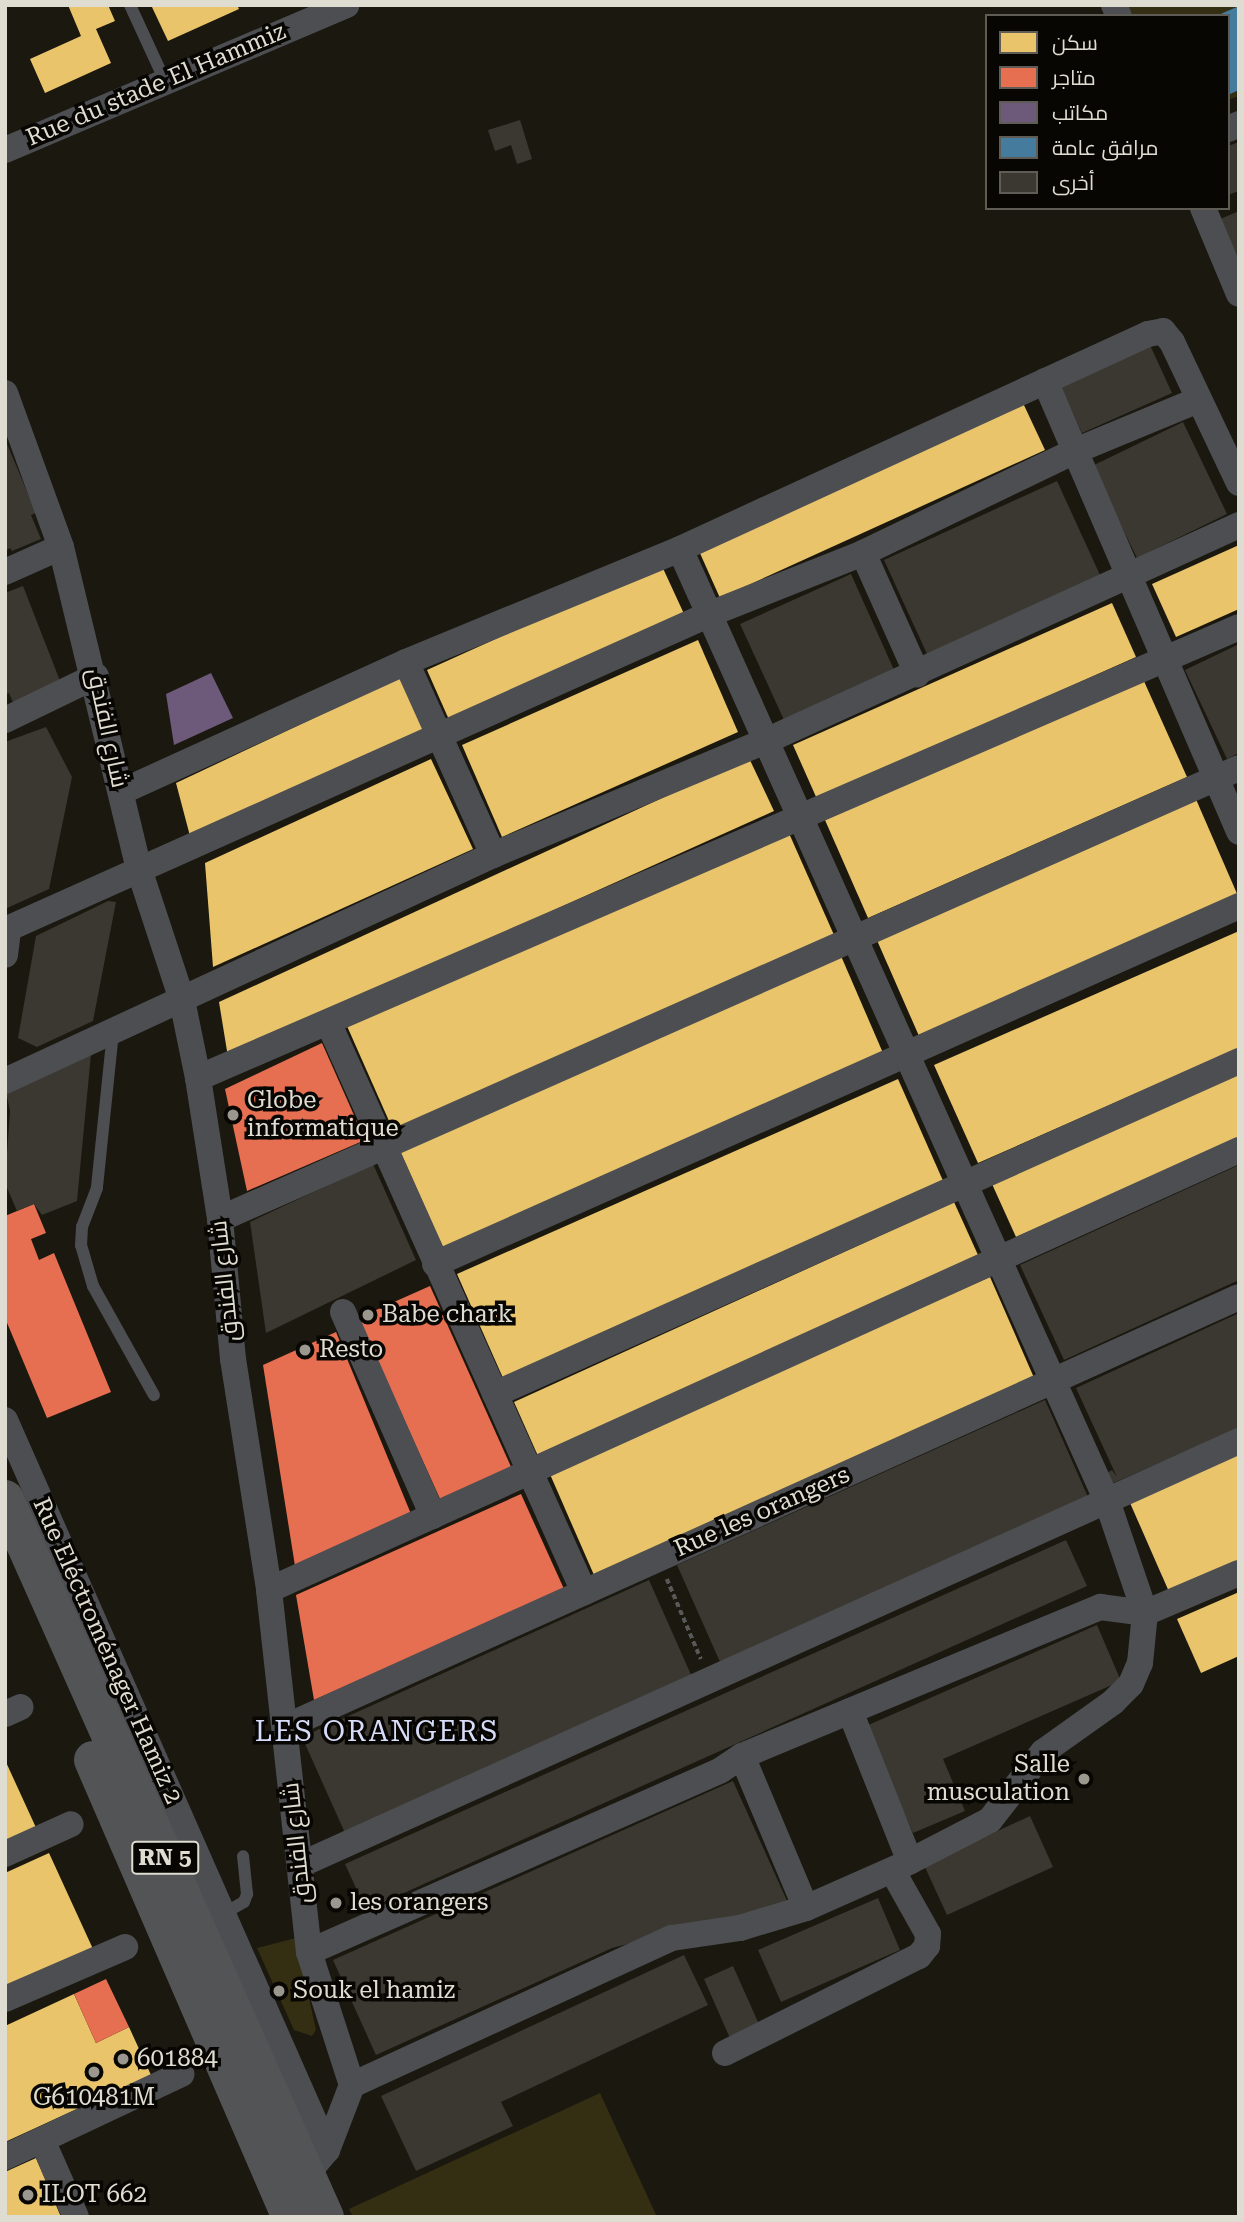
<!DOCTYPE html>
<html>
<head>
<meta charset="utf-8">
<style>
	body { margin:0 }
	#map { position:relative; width:1244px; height:2222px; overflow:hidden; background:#1a180f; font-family:"Roboto Serif",Cairo,serif }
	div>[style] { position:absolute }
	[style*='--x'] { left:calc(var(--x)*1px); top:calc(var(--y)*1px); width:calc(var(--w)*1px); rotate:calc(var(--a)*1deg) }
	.green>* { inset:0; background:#342e12 }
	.homes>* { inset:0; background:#e9c46a }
	.shops>* { inset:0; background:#e76f51 }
	.offices>* { inset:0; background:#6d597a }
	.public>* { inset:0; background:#457b9d }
	.building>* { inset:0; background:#3a3830 }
	.path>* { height:3.5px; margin-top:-1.75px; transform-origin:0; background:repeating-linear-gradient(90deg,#585859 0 5px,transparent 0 8.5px) }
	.lane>* { height:12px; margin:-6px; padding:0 6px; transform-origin:6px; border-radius:6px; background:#4c4e52 }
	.street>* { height:26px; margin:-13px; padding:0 13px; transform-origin:13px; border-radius:13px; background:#4c4e52 }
	.highway>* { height:38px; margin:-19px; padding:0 19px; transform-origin:19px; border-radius:19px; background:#525456 }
	.dots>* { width:19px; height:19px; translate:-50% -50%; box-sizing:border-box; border:4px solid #080602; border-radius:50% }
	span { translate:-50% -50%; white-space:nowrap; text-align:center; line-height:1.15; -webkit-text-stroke:7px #080602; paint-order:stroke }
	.shield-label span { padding:2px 5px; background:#080602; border:2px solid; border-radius:5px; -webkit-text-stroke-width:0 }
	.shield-label { font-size:23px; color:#dfddd2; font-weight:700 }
	.street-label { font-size:24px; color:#dfddd2 }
	.poi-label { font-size:24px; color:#dfddd2 }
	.left { translate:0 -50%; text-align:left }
	.right { translate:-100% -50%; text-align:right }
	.quarter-label { font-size:28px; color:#d7dcf9; letter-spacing:2px }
	.frame { position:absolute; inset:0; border:7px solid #dfddd2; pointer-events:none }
	.legend { position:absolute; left:985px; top:14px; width:245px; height:196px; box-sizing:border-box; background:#080602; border:2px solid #5e5c55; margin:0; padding:9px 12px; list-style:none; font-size:21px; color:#dfddd2 }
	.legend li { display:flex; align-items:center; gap:14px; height:35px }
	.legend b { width:35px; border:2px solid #5e5c55 }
</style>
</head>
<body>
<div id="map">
	<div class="green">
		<i style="clip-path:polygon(1128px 5px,1239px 5px,1239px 96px,1228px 100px,1228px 16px,1133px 16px)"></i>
		<i style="clip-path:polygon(296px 1938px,316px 2030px,312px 2036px,294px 2030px,257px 1948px)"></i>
		<i style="clip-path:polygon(600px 2093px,657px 2217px,353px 2217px,349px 2209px)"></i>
	</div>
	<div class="homes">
		<i style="clip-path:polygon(68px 5px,108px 5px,115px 21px,96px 29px,111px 63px,45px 93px,30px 59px,81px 36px)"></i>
		<i style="clip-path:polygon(151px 5px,237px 5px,239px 9px,168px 41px)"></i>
		<i style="clip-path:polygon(1023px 403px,1045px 450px,720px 598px,699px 551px)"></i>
		<i style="clip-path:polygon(1239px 545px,1239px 609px,1176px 637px,1152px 584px)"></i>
		<i style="clip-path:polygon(661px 564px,685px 616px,450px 722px,427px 670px)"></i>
		<i style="clip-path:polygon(1112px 603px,1136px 657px,817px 799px,793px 745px)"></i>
		<i style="clip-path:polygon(698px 640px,738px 732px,502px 837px,462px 745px)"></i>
		<i style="clip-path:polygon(401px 677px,424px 729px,190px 836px,176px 783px)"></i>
		<i style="clip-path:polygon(1143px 679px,1187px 777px,868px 918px,825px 820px)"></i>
		<i style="clip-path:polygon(749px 758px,774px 811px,228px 1057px,219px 1002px)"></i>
		<i style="clip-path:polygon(431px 759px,473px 849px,213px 967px,205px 863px)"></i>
		<i style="clip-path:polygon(1195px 797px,1238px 896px,919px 1036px,876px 938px)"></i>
		<i style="clip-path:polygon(788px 831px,834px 935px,393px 1130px,347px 1026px)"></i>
		<i style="clip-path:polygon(1239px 931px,1239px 1048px,978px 1163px,934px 1065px)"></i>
		<i style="clip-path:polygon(838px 949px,883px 1053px,443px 1248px,397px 1144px)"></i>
		<i style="clip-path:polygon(1239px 1074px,1239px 1138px,1016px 1237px,992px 1184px)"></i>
		<i style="clip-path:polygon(898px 1079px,944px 1183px,503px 1378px,457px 1274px)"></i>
		<i style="clip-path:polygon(954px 1202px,978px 1255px,538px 1456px,514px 1402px)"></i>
		<i style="clip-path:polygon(990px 1277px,1035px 1380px,594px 1575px,549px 1472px)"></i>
		<i style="clip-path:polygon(1239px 1447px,1239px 1564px,1170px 1594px,1127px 1496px)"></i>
		<i style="clip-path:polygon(1239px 1592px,1239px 1656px,1201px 1673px,1177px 1619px)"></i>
		<i style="clip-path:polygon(5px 1760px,38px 1832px,5px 1847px)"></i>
		<i style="clip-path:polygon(49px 1853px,93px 1949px,5px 1990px,5px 1873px)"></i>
		<i style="clip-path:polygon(74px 1994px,96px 2043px,129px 2027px,151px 2075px,5px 2142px,5px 2026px)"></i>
		<i style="clip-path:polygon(36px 2158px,61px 2217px,5px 2217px,5px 2172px)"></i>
	</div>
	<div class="shops">
		<i style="clip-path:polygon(322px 1043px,365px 1140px,247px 1191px,225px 1089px)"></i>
		<i style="clip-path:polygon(34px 1204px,46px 1233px,31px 1239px,39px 1260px,54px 1253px,111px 1392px,47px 1418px,5px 1318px,5px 1216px)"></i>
		<i style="clip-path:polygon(430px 1286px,512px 1469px,441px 1501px,358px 1318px)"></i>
		<i style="clip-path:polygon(336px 1332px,411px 1514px,295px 1566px,263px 1365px)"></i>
		<i style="clip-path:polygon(521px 1494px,564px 1589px,314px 1700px,296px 1595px)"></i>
		<i style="clip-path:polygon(106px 1979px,129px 2027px,96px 2043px,74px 1994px)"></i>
	</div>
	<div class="offices">
		<i style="clip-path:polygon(211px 673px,233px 718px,174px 745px,166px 694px)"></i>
	</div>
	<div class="public">
		<i style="clip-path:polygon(1239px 6px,1239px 90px,1228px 95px,1228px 16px,1216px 16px)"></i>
	</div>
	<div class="building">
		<i style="clip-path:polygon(520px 120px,532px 159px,517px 164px,511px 145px,495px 151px,488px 130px)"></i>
		<i style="clip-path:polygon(1239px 142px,1239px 191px,1228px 195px,1228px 146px)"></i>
		<i style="clip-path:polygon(1239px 211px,1239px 260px,1218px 220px)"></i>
		<i style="clip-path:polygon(1150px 345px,1172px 393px,1082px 433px,1060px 385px)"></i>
		<i style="clip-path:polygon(1183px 422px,1227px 514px,1137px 558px,1092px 466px)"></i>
		<i style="clip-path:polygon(5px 439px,36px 513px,31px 515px,41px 539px,12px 551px,10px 548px,5px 551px)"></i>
		<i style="clip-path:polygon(1057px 481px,1100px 575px,927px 654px,884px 560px)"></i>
		<i style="clip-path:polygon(851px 574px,894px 670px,784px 720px,740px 624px)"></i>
		<i style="clip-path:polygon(23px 586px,62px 686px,14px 705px,9px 693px,5px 695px,5px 593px)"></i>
		<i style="clip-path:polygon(1239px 644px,1239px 753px,1227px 759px,1185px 670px)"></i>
		<i style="clip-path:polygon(46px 727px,72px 777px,49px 889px,5px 909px,5px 742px)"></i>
		<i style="clip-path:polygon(108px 901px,116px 902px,93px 1021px,37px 1047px,18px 1038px,36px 936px)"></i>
		<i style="clip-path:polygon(91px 1054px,77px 1201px,42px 1215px,34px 1204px,17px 1211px,5px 1183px,10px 1111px,5px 1087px)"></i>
		<i style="clip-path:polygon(373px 1164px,416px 1260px,266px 1333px,250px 1222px)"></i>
		<i style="clip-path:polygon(1239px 1165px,1239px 1280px,1064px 1360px,1020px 1265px)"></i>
		<i style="clip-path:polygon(1239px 1313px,1239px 1428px,1102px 1488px,1097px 1479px,1112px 1470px,1117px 1477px,1076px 1388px)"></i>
		<i style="clip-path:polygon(1045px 1400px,1088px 1497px,720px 1662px,677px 1565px)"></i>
		<i style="clip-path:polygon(1066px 1540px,1087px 1586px,366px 1910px,345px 1864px)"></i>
		<i style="clip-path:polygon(649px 1580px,692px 1677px,345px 1833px,302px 1737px)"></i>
		<i style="clip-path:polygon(1097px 1625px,1121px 1681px,943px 1759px,965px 1811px,913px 1833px,866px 1726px)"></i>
		<i style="clip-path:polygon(733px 1781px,788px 1903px,612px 1948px,376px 2055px,333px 1960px)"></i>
		<i style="clip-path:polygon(1030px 1816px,1053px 1867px,947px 1915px,924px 1865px)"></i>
		<i style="clip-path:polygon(878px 1898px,900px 1950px,781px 2002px,758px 1950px)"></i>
		<i style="clip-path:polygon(684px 1955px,708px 2005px,501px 2102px,513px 2126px,416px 2171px,381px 2096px)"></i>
		<i style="clip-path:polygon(733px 1966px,762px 2031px,733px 2045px,704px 1979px)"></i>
	</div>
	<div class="path">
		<i style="--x:667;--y:1579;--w:87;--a:67"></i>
	</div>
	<div class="lane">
		<i style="--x:130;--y:5;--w:84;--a:65.3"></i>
		<i style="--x:113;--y:1032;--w:157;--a:95.9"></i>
		<i style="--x:97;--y:1188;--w:42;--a:111"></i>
		<i style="--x:82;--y:1227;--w:18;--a:93"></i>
		<i style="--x:81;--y:1245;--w:43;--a:73.7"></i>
		<i style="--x:93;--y:1286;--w:125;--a:60.8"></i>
		<i style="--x:223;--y:1914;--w:24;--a:-30"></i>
		<i style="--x:244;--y:1902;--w:9;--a:-69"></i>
		<i style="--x:247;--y:1894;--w:38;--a:-96"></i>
	</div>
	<div class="street">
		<i style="--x:1114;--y:5;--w:12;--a:66"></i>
		<i style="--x:1228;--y:129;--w:12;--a:-24"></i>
		<i style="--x:5;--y:150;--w:371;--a:-23"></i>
		<i style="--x:1203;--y:208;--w:93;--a:67.3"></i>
		<i style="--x:1045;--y:381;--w:491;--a:66.7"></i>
		<i style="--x:5;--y:393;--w:164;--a:70"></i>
		<i style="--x:61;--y:547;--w:331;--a:76.4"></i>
		<i style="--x:139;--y:869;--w:138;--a:71.8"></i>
		<i style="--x:182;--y:1000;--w:80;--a:78.4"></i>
		<i style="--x:198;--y:1078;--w:143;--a:81.1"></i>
		<i style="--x:220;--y:1219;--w:141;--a:84.7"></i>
		<i style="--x:233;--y:1359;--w:234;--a:81.1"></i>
		<i style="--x:269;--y:1590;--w:364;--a:83.7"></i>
		<i style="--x:309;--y:1952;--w:140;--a:72.1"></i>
		<i style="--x:352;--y:2085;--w:70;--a:111"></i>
		<i style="--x:327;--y:2150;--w:31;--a:130"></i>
		<i style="--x:863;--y:553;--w:133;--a:65.9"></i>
		<i style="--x:5;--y:572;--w:61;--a:-24.1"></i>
		<i style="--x:406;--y:662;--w:212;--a:65.7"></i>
		<i style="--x:5;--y:720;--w:101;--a:-25.8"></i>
		<i style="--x:121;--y:792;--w:313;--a:-24.5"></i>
		<i style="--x:406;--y:662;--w:296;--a:-22.4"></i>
		<i style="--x:680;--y:549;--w:515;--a:-24.67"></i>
		<i style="--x:1148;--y:334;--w:15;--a:-11"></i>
		<i style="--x:1163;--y:331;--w:14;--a:51"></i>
		<i style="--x:1172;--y:342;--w:156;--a:64.6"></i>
		<i style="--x:5;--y:930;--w:773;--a:-24.14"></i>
		<i style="--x:710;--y:614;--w:165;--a:-21.7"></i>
		<i style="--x:863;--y:553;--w:235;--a:-25.7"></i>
		<i style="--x:1075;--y:451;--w:131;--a:-22.5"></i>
		<i style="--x:5;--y:955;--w:26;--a:-83"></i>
		<i style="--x:329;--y:1024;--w:623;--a:65.82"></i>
		<i style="--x:198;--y:1078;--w:1134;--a:-23.42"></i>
		<i style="--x:5;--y:1081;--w:538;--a:-24.85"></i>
		<i style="--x:493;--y:855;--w:296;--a:-22.7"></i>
		<i style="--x:766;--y:741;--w:520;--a:-24.54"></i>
		<i style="--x:220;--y:1219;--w:1114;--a:-23.87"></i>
		<i style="--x:435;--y:1264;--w:880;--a:-24"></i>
		<i style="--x:343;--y:1312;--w:223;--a:66.2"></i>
		<i style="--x:495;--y:1394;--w:815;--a:-24.11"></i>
		<i style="--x:5;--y:1420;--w:798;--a:66.2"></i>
		<i style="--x:269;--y:1590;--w:1065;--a:-24.4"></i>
		<i style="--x:850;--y:1711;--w:162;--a:68.3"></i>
		<i style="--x:5;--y:1714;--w:17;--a:-24"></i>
		<i style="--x:285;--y:1727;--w:1046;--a:-24.26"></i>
		<i style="--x:742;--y:1756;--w:165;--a:67.2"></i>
		<i style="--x:5;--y:1854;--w:72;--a:-24.4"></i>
		<i style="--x:300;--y:1865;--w:1030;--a:-24.3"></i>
		<i style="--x:309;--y:1952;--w:450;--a:-23.8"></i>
		<i style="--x:721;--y:1770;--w:25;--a:-34"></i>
		<i style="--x:742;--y:1756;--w:388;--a:-22.6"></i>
		<i style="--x:1100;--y:1607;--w:45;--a:7.6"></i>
		<i style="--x:1145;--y:1613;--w:102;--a:-23.1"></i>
		<i style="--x:5;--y:1999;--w:131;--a:-23.4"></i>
		<i style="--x:725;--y:2053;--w:217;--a:-26.6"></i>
		<i style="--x:919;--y:1956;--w:13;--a:-51"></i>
		<i style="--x:927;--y:1946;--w:12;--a:-85"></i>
		<i style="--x:928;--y:1934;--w:73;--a:-119.4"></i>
		<i style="--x:352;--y:2085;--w:352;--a:-24.7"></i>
		<i style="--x:672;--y:1938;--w:69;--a:-8.4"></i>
		<i style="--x:740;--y:1928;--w:69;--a:-16.9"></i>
		<i style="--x:806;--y:1908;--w:104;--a:-23.9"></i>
		<i style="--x:901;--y:1866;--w:100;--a:-27.3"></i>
		<i style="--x:990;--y:1820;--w:86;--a:-52.1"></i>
		<i style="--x:1043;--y:1752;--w:86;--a:-35.5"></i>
		<i style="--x:1113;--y:1702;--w:25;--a:-45"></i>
		<i style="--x:1131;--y:1684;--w:23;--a:-67"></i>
		<i style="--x:1140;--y:1663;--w:50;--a:-84.3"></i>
		<i style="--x:1145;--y:1613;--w:118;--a:-108.7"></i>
		<i style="--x:1107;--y:1501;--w:1043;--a:-114.16"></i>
		<i style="--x:42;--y:2140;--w:84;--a:66.2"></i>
		<i style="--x:5;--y:2157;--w:195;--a:-25.2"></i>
	</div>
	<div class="highway">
		<i style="--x:5;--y:1499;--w:786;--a:65.98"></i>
		<i style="--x:93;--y:1760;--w:498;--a:66.6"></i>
	</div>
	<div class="dots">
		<i style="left:233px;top:1115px;background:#9a988e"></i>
		<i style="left:368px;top:1315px;background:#9a988e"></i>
		<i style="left:305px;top:1350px;background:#9a988e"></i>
		<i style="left:1084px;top:1779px;background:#9a988e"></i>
		<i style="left:336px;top:1903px;background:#9a988e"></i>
		<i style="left:279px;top:1991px;background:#9a988e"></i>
		<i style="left:123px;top:2059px;background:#9a988e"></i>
		<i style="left:94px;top:2072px;background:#9a988e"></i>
		<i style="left:28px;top:2195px;background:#9a988e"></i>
	</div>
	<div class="shield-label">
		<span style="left:165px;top:1858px">RN 5</span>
	</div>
	<div class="street-label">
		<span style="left:156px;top:85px;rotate:-23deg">Rue du stade El Hammiz</span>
		<span style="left:107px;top:728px;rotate:78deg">شارع الفندق</span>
		<span style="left:225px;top:1281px;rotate:-96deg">شارع الفندق</span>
		<span style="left:762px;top:1512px;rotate:-24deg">Rue les orangers</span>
		<span style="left:107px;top:1651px;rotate:66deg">Rue Eléctroménager Hamiz 2</span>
		<span style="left:297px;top:1843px;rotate:-96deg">شارع الفندق</span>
	</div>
	<div class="poi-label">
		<span class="left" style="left:247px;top:1115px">Globe<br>informatique</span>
		<span class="left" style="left:382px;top:1315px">Babe chark</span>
		<span class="left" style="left:319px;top:1350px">Resto</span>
		<span class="right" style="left:1070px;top:1779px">Salle<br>musculation</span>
		<span class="left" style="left:350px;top:1903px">les orangers</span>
		<span class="left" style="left:293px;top:1991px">Souk el hamiz</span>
		<span class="left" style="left:137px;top:2059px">601884</span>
		<span style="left:94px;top:2098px">G610481M</span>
		<span class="left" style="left:42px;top:2195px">ILOT 662</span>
	</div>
	<div class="quarter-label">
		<span style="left:377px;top:1732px">LES ORANGERS</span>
	</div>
	<div class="frame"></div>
	<ul class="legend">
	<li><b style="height:19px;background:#e9c46a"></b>سكن</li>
	<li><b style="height:19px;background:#e76f51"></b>متاجر</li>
	<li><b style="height:19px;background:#6d597a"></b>مكاتب</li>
	<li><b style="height:19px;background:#457b9d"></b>مرافق عامة</li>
	<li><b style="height:19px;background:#3a3830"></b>أخرى</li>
	</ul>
</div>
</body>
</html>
